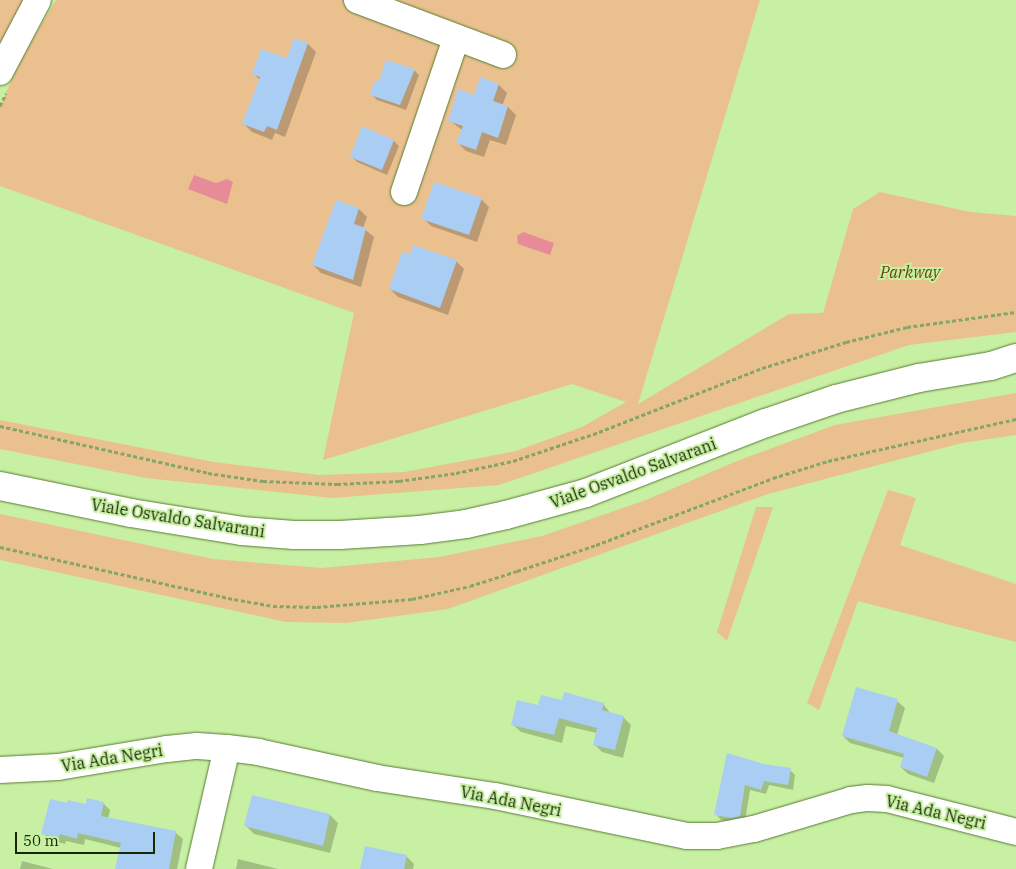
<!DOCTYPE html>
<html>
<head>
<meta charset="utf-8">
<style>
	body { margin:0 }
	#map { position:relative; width:1016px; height:869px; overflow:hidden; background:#c8f0a3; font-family:"IBM Plex Serif",serif }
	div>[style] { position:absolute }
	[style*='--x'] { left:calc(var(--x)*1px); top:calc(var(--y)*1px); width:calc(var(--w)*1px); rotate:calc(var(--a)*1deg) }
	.green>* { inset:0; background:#eac08f }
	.water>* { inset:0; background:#e88b99 }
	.shadow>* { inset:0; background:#0003 }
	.building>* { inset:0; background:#aacdf3 }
	.path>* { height:3px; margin-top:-1.5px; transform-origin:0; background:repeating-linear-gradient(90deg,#86a569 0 4px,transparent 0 6.5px) }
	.roads { filter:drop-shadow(0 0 1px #587b33) drop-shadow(0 0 1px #587b33) }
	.minor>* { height:26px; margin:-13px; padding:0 13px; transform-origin:13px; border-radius:13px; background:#fff }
	.major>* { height:28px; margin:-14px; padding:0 14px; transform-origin:14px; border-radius:14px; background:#fff }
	span { translate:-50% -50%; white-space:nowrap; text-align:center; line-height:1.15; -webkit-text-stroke:4px #c8f0a3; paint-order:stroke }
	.park-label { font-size:16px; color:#6b4409; font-style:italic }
	.street-label { font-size:16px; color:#192709 }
	.scale { position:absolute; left:15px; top:832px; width:140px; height:22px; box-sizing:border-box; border:2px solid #192709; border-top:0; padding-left:6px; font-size:15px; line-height:18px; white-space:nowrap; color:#192709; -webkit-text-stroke:4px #c8f0a3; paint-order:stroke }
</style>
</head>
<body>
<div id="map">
	<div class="green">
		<i style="clip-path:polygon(0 0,30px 0,0 51px)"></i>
		<i style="clip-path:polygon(56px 0,760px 0,638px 404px,789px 314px,823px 313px,853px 209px,880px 192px,970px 212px,1016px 216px,1016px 332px,909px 345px,499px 485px,332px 498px,146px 478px,0 449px,0 420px,214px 462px,319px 475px,404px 472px,516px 451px,582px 427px,626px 402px,572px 384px,323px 460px,354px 313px,0 186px,0 106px,22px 57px)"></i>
		<i style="clip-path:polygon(1016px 393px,1016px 435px,962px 443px,768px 494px,448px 609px,346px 623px,286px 622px,0 560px,0 514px,213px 559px,322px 568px,439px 557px,542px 536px,646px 500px,737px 461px,835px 425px)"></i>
		<i style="clip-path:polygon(888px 490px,916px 498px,900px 545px,1016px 584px,1016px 642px,858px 601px,819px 710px,807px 703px)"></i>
		<i style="clip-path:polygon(756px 507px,773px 507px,727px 641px,717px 632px)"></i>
	</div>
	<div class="water">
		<i style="clip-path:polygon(194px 175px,216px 183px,227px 179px,233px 182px,227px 204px,188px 189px)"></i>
		<i style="clip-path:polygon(523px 232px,554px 243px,550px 255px,518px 244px,517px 236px)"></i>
	</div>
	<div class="shadow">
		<i style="clip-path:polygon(295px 40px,308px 44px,316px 52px,285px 137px,275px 133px,272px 140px,252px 132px,244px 124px,260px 80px,254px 74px,288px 60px)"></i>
		<i style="clip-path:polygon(414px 70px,419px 75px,406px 110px,377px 100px,372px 95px,379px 83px)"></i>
		<i style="clip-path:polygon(481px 78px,499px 85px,507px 93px,502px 106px,508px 107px,516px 115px,506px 145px,490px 140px,484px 157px,466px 151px,458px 143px,462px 130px,449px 120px,475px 96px)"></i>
		<i style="clip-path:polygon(394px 141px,399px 146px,387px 175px,357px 162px,352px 157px)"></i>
		<i style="clip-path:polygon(481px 199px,489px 207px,477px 242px,431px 226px,423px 218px)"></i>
		<i style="clip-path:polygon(337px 201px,359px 209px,367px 217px,363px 228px,374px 237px,361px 287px,321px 273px,313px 265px)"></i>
		<i style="clip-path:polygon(456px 261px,464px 269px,448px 315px,398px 297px,390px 289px)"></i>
		<i style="clip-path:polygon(897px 701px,905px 708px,897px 735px,937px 749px,944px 756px,934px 783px,908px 774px,901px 767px,904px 758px,850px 743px,843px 736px)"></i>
		<i style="clip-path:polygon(563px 702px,603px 704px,611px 714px,623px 717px,631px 725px,623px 758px,602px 752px,594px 744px,597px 733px,566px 726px,562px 743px,521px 732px,512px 724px,539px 707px)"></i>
		<i style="clip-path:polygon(763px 765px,790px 770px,795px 775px,793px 790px,769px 785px,766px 794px,750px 790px,745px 821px,738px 823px,721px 820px,716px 814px)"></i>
		<i style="clip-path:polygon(104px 804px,110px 810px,108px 819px,176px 833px,183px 839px,177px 869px,116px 869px,121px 848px,85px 839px,84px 845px,66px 841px,65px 844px,50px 840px,43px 833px,68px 805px)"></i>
		<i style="clip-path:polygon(330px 815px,338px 823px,330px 853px,254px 834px,246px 826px)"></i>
		<i style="clip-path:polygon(406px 856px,414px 864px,413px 869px,361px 869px)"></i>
		<i style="clip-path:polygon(238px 859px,278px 869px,236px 869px)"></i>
		<i style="clip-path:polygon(22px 861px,53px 869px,20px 869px)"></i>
	</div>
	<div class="building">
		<i style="clip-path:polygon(294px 38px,308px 43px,277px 130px,267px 126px,264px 132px,242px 124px,260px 77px,252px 74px,261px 49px,287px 58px)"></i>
		<i style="clip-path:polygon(386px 60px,415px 69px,400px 105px,370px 95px,375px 80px,379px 81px)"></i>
		<i style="clip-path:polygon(480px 77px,499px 84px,493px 101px,508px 106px,498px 138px,482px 132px,476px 150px,456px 143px,463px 126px,448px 121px,458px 89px,474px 95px)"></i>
		<i style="clip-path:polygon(362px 126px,394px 140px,382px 170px,350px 157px)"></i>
		<i style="clip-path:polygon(434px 182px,482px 198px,469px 235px,421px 219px)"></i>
		<i style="clip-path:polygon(336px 200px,359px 208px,354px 224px,366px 228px,353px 280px,312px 265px)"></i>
		<i style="clip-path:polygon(413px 245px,457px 260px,440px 308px,389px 289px,402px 252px,410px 254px)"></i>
		<i style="clip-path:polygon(856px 687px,898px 699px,889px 731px,937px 748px,927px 777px,900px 767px,904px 754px,842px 736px)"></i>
		<i style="clip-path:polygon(564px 692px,604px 703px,602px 710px,624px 716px,615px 750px,593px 745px,597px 728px,559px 718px,554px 735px,511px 725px,517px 700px,538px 705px,541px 695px,562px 700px)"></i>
		<i style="clip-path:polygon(727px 753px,764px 764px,791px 768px,788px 785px,764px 781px,761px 790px,745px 785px,740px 816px,732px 818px,714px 815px)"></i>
		<i style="clip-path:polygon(252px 795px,330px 814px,323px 846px,244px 826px)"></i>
		<i style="clip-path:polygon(87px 798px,104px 802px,101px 816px,176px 831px,169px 869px,115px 869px,121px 843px,78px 833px,77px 839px,60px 834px,59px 838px,41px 834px,50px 799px,67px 803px,68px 800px,86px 804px)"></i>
		<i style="clip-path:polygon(365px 846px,407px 855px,404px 869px,360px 869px)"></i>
	</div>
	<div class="path">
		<i style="--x:0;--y:106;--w:14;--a:-65"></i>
		<i style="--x:0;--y:426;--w:213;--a:12.7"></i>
		<i style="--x:208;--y:473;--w:56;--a:8.3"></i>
		<i style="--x:263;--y:481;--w:74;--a:2.3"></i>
		<i style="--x:337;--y:484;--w:62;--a:-2.8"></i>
		<i style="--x:399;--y:481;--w:58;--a:-8"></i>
		<i style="--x:456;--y:473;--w:58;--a:-11.9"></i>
		<i style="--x:513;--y:461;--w:91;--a:-18.6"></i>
		<i style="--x:599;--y:432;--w:175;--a:-21.4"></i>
		<i style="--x:762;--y:368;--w:88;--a:-17.2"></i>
		<i style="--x:846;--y:342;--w:63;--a:-13.8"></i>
		<i style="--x:907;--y:327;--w:110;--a:-7.8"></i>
		<i style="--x:0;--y:547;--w:234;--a:12.6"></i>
		<i style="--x:228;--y:598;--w:46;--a:10.1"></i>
		<i style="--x:273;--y:606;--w:44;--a:1.3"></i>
		<i style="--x:317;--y:607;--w:95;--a:-4.8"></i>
		<i style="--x:412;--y:599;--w:59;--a:-12.6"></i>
		<i style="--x:470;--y:586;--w:49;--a:-17.7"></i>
		<i style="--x:517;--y:571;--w:83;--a:-18.2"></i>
		<i style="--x:596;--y:545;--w:189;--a:-20.7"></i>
		<i style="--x:773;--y:478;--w:58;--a:-17.2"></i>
		<i style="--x:828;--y:461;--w:193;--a:-12.6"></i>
	</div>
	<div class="roads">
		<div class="minor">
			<i style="--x:357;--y:0;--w:156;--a:20.6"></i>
			<i style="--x:0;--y:72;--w:81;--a:-62.2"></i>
			<i style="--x:404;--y:192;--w:163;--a:-71.3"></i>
			<i style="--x:0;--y:770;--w:58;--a:-3"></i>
			<i style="--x:58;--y:767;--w:110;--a:-9.4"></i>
			<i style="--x:167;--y:749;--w:30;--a:-6"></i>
			<i style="--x:197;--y:746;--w:30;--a:4"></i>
			<i style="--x:227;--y:748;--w:31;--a:7"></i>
			<i style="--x:258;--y:752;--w:122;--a:12.3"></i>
			<i style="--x:377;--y:778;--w:119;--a:8.7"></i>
			<i style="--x:495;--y:796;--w:196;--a:11.8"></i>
			<i style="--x:687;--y:836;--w:30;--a:0"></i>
			<i style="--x:717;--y:836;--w:38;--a:-11"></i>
			<i style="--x:754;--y:829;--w:101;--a:-16.6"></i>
			<i style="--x:851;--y:800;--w:17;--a:-7"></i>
			<i style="--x:868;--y:798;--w:19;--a:3"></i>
			<i style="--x:887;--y:799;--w:133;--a:14.3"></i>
			<i style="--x:199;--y:869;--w:124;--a:-77"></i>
		</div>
		<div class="major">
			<i style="--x:0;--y:486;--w:134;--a:11.6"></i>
			<i style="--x:131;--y:513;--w:112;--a:9.2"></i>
			<i style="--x:242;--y:531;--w:52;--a:4.4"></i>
			<i style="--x:294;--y:535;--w:46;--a:0"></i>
			<i style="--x:340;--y:535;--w:80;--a:-3.6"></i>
			<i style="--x:420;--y:530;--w:46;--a:-7.4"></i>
			<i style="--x:466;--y:524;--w:41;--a:-12.7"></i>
			<i style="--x:506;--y:515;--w:83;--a:-15.4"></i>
			<i style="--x:586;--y:493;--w:193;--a:-21.3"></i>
			<i style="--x:766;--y:423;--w:74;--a:-18.9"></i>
			<i style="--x:836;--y:399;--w:86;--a:-14.2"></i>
			<i style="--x:919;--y:378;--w:73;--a:-9.5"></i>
			<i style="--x:991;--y:366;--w:26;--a:-18"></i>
		</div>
	</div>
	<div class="park-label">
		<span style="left:910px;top:272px">Parkway</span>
	</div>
	<div class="street-label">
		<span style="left:633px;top:473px;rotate:-20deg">Viale Osvaldo Salvarani</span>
		<span style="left:178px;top:518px;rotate:9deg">Viale Osvaldo Salvarani</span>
		<span style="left:112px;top:758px;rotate:-9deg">Via Ada Negri</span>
		<span style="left:511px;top:801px;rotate:11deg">Via Ada Negri</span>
		<span style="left:936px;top:812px;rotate:13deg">Via Ada Negri</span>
	</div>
	<div class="scale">50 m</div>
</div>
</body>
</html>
